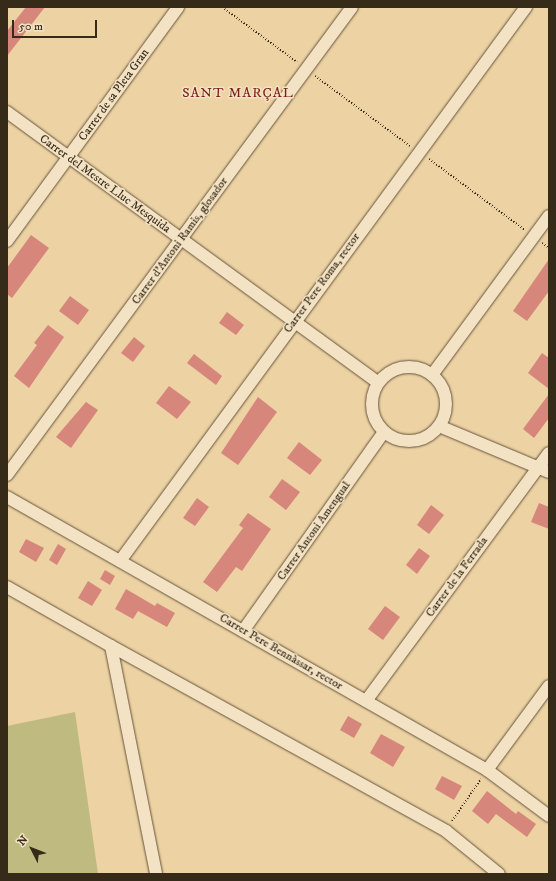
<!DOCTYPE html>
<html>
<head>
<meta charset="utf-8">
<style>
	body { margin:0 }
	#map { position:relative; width:556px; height:881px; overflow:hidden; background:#edd2a3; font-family:"IM FELL DW Pica",serif }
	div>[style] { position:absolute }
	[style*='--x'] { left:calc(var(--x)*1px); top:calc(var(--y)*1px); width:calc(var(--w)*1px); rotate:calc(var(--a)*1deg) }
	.green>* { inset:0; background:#bfba80 }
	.building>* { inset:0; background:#d6867b }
	.path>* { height:2px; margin-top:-1px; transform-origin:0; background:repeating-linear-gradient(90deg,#362a19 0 1px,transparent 0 3px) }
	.roads { filter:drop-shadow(0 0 1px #64543c) drop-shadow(0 0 1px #64543c) }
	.minor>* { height:12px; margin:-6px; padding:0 6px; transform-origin:6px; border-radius:6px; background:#f3e2c3 }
	.minor>.ring { margin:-6px; padding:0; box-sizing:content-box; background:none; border:12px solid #f3e2c3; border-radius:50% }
	span { translate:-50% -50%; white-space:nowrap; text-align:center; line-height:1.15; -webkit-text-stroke:3px #f3e2c3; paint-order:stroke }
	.street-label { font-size:12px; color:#362a19 }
	.quarter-label { font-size:14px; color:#7a1f14; letter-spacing:1px }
	.frame { position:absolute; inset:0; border:8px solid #362a19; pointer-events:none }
	.north { position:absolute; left:12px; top:829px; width:40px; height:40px; -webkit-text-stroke:3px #f3e2c3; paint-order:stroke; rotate:312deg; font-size:11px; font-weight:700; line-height:16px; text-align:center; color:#362a19 }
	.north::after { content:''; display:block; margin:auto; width:14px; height:18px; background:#362a19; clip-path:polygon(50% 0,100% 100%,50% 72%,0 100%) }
	.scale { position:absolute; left:12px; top:20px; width:85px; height:18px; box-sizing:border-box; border:2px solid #362a19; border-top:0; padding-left:5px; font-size:12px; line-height:14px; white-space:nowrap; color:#362a19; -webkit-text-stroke:3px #f3e2c3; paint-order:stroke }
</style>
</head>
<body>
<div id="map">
	<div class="green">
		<i style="clip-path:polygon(75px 712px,98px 874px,7px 874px,7px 726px)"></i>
	</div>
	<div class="building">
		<i style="clip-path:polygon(26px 7px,45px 7px,7px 56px,7px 31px)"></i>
		<i style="clip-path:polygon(31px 235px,49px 248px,12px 298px,7px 294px,7px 268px)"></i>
		<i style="clip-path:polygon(549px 259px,549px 291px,527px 321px,513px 311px)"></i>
		<i style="clip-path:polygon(70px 296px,89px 310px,78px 325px,59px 311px)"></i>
		<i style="clip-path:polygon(227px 312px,244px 325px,236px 335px,219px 323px)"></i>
		<i style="clip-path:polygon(48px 325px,64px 337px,29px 388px,14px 376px,37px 345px,34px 343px)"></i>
		<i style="clip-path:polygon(134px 337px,145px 346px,133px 362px,121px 353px)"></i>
		<i style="clip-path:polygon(542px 353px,549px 358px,549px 389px,528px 373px)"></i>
		<i style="clip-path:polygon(194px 354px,222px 376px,216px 385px,187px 363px)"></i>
		<i style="clip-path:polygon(169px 386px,191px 402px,177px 419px,156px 403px)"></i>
		<i style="clip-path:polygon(549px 394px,549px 418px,534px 438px,523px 429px)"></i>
		<i style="clip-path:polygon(258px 397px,277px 412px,238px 465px,221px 453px)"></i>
		<i style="clip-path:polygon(86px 402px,98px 410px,71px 448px,56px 437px)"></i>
		<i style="clip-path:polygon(299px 442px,322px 460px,310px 475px,287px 458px)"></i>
		<i style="clip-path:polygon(282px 479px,300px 492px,286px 510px,269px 497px)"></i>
		<i style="clip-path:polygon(197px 498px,209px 507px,195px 526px,183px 518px)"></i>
		<i style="clip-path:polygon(539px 503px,549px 507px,549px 529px,531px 522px)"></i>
		<i style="clip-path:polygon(431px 505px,444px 515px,429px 534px,417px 525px)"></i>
		<i style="clip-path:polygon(248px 513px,271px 529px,242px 571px,236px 567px,217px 592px,203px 582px,243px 528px,239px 525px)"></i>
		<i style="clip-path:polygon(26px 539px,44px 548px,36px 562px,19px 552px)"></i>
		<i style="clip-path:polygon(58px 544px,66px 549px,57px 565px,49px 560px)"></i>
		<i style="clip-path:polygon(419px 548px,430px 556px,417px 574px,406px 565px)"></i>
		<i style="clip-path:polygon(105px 570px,115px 576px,110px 585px,100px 579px)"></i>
		<i style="clip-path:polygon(88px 581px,102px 590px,92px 606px,78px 598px)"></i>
		<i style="clip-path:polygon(126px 589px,155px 606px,157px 603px,175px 613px,167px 627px,138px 611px,133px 619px,115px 609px)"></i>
		<i style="clip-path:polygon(385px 606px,400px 617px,383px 640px,368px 629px)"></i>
		<i style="clip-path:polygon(348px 716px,362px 724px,354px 738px,340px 730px)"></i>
		<i style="clip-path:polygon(381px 734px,405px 747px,393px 767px,370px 753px)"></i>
		<i style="clip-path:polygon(442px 776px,462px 786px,454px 800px,435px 789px)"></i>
		<i style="clip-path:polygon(487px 791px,516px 814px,518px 811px,536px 824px,527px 837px,496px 814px,488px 824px,472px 811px)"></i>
	</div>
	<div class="path">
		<i style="--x:222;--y:7;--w:93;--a:36.3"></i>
		<i style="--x:315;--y:76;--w:118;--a:36.4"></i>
		<i style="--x:429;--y:159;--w:119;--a:36.5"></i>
		<i style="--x:542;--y:243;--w:9;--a:36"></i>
		<i style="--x:452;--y:821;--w:51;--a:-55.4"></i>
	</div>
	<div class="roads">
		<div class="minor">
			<i style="--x:7;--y:112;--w:459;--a:36.1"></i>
			<i style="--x:7;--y:241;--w:290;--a:-53.8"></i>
			<i class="ring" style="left:372px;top:367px;width:62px;height:62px"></i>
			<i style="--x:432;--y:375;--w:197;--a:-53.7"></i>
			<i style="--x:439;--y:426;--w:119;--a:22.7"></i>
			<i style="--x:7;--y:475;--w:581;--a:-53.6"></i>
			<i style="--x:7;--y:497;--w:552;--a:29.63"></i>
			<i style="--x:487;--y:770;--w:77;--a:36.6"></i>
			<i style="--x:120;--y:561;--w:687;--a:-53.76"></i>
			<i style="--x:7;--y:587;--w:120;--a:29.6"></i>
			<i style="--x:111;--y:646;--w:232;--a:78.8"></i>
			<i style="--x:243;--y:631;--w:244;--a:-54.7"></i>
			<i style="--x:111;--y:646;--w:383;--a:28.9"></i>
			<i style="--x:446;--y:831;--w:68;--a:39.1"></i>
			<i style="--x:366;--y:701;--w:308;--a:-53.6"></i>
			<i style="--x:487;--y:770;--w:104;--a:-53.6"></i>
		</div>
	</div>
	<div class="street-label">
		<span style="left:114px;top:95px;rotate:-54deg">Carrer de sa Pleta Gran</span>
		<span style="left:105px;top:184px;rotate:36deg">Carrer del Mestre Lluc Mesquida</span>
		<span style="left:180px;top:241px;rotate:-54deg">Carrer d'Antoni Ramis, glosador</span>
		<span style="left:322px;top:283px;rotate:-54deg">Carrer Pere Roma, rector</span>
		<span style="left:314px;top:531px;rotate:-55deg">Carrer Antoni Amengual</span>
		<span style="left:457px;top:577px;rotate:-54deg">Carrer de la Ferrada</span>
		<span style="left:281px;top:652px;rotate:30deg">Carrer Pere Bennàssar, rector</span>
	</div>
	<div class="quarter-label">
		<span style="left:238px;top:93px">SANT MARÇAL</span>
	</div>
	<div class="frame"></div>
	<div class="north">N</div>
	<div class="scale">50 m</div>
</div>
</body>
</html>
